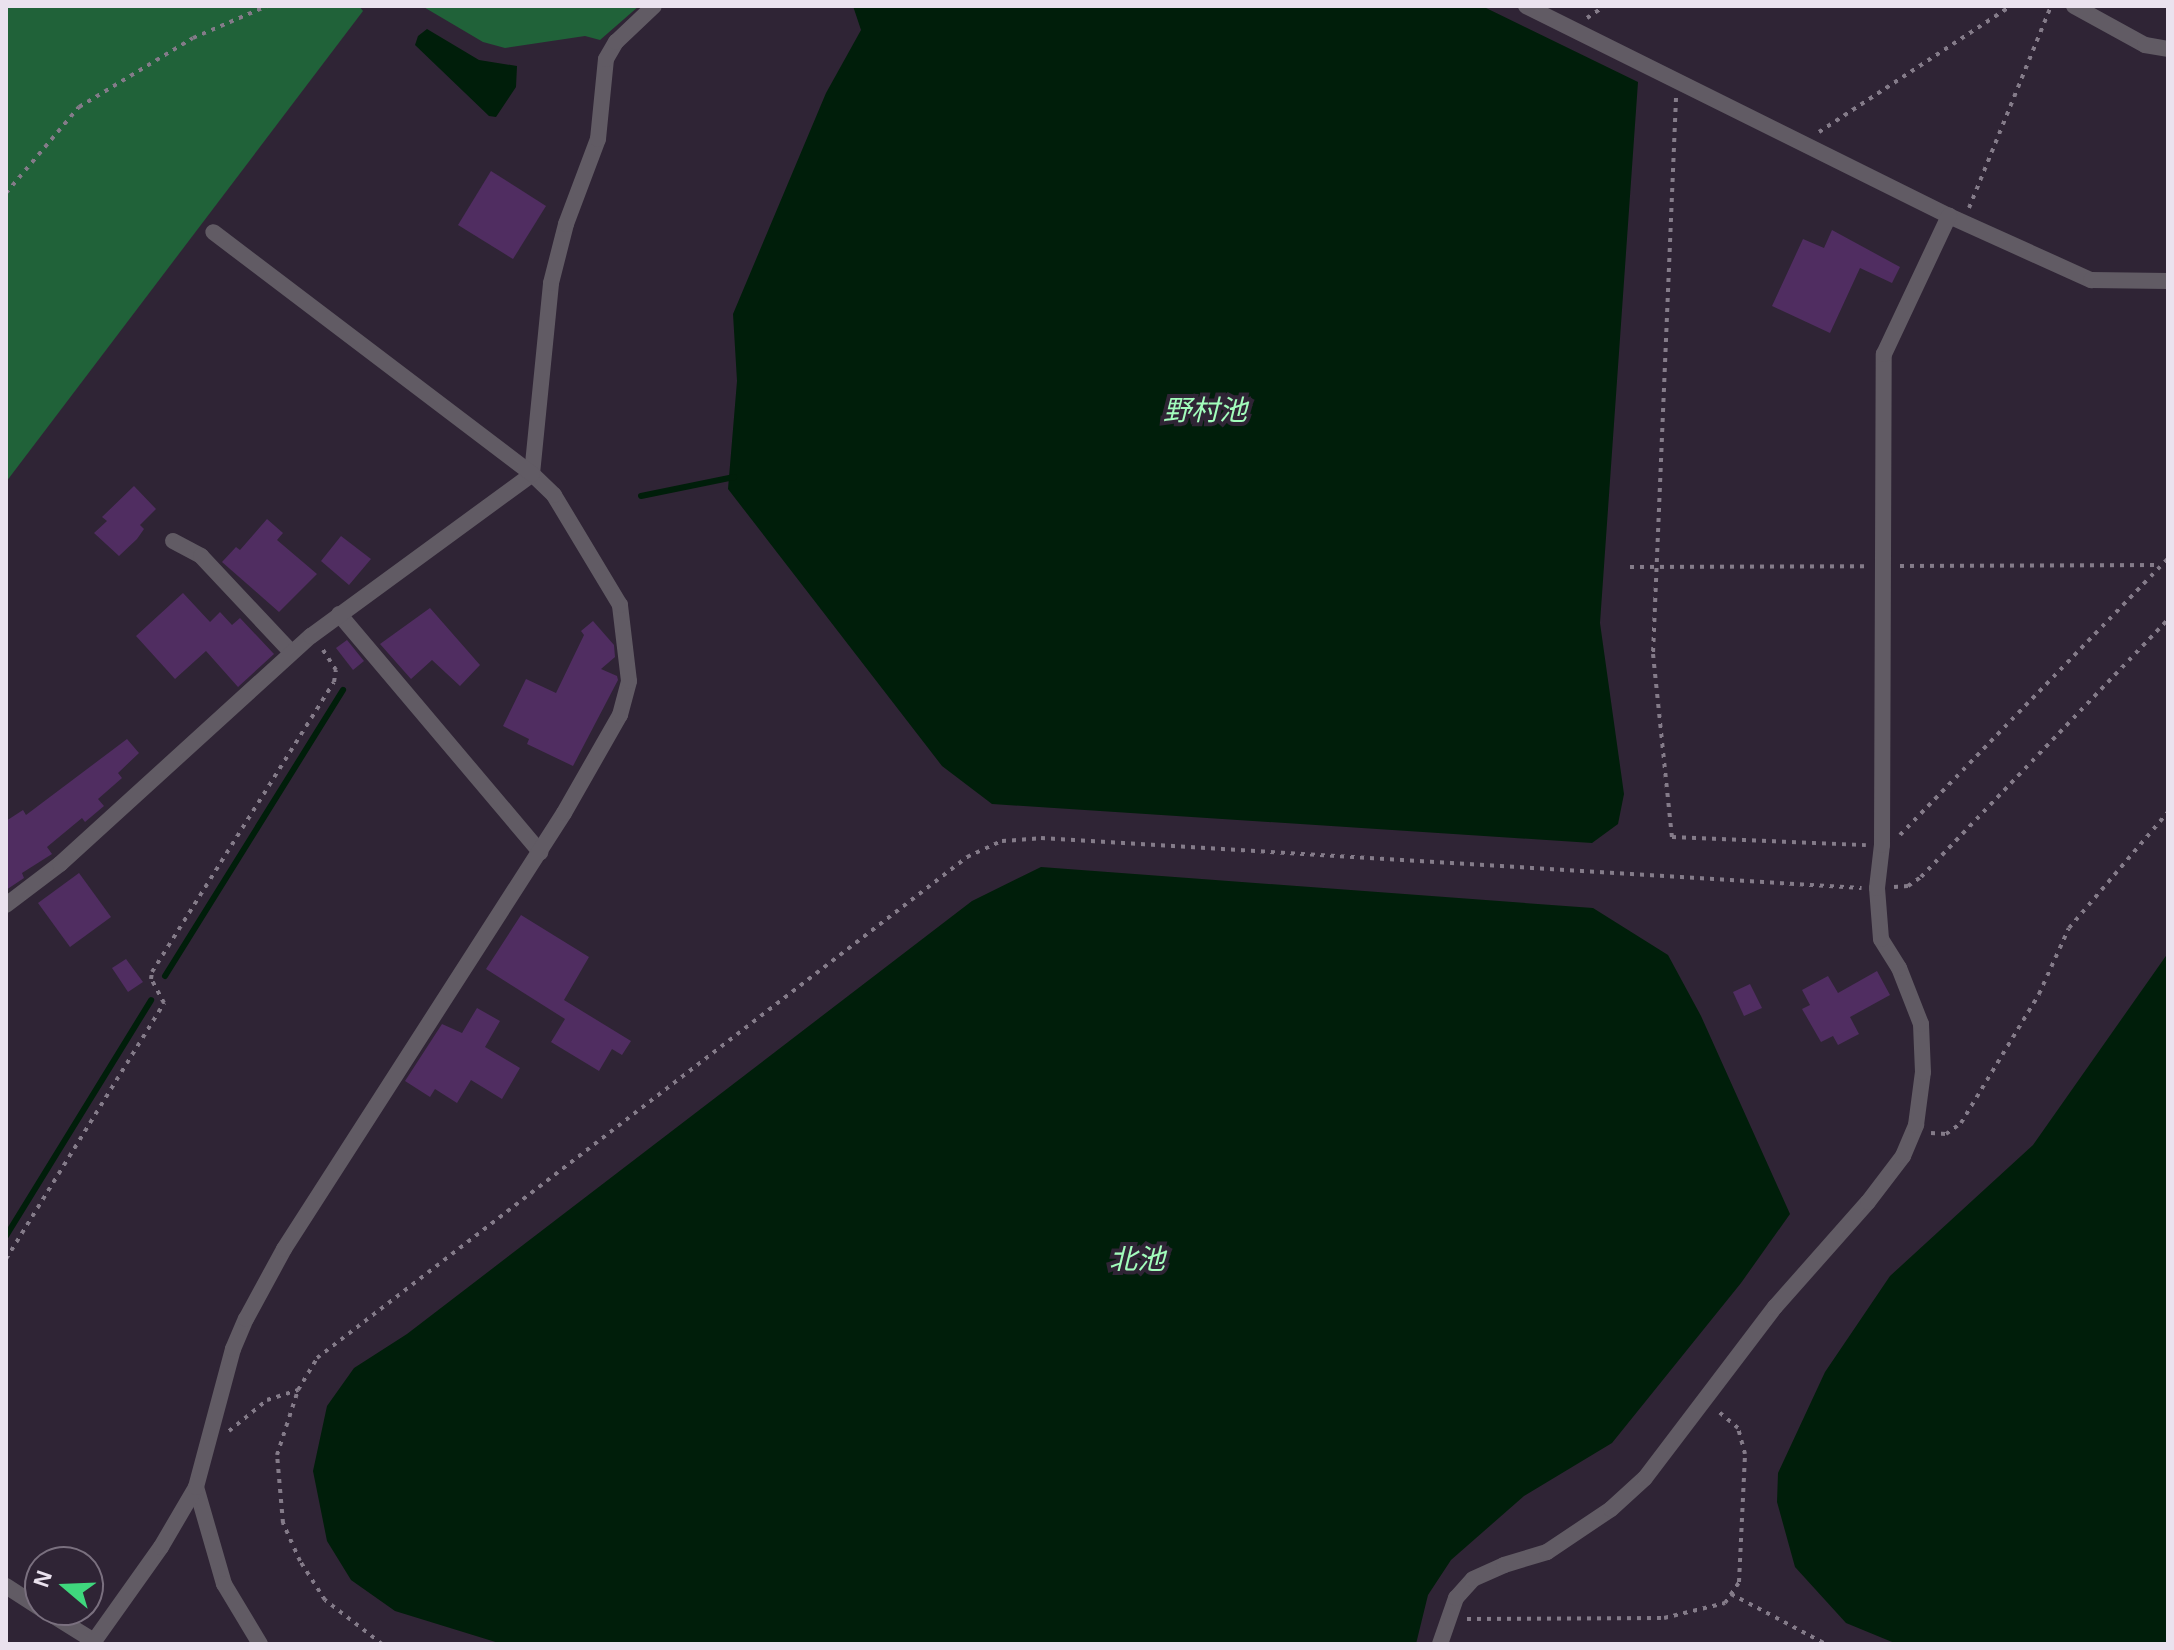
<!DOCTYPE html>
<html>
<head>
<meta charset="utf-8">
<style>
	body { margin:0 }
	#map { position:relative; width:2174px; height:1650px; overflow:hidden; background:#2f2435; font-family:Helvetica,"Noto Sans JP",sans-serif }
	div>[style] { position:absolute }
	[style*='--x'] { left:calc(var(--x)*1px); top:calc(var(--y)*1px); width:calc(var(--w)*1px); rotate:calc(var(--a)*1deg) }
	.forest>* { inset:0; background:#206239 }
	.water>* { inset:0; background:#001e0a }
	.stream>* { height:6px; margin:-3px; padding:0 3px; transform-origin:3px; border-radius:3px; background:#001e0a }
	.building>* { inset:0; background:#502d61 }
	.path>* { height:4px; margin-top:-2px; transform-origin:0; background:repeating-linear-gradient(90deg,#847b89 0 4px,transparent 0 10px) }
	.minor>* { height:16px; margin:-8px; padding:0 8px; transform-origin:8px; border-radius:8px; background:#615b64 }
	span { translate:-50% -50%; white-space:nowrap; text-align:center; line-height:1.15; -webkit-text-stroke:8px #2f2435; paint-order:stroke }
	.water-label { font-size:28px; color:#a2fdbc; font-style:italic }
	.frame { position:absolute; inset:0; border:8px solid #eae2ee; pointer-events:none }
	.north { position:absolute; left:24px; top:1546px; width:80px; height:80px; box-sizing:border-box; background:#2f2435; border:2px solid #7a707f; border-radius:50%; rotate:289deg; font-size:22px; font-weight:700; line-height:32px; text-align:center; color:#eae2ee }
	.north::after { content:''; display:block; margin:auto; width:28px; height:36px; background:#3fd77d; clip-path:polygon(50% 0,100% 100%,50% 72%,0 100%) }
</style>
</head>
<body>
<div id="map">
	<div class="forest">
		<i style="clip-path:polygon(6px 6px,359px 6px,363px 11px,6px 482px)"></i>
		<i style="clip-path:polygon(422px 6px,639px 6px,600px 40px,585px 36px,505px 48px,483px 42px)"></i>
	</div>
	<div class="water">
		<i style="clip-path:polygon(853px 6px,1482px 6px,1638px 82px,1600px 623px,1624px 794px,1618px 824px,1592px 843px,992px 804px,942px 766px,728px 489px,737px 381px,733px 314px,826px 93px,861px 30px)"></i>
		<i style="clip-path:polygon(427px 29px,479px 60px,517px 66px,516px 87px,496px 117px,489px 116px,415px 45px,418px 36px)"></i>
		<i style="clip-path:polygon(1041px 867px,1593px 908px,1668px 955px,1701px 1016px,1790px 1214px,1741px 1283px,1612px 1443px,1524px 1496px,1451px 1560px,1428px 1595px,1416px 1644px,502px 1644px,395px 1611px,351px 1580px,327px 1541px,313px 1471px,327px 1406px,354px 1368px,407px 1334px,972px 901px)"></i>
		<i style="clip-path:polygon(2168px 953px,2168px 1644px,1897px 1644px,1846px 1623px,1795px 1567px,1777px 1502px,1778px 1473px,1825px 1372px,1890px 1276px,2033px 1145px)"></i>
	</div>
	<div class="stream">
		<i style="--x:641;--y:496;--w:95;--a:-11.5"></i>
		<i style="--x:165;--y:976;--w:337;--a:-58.1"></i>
		<i style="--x:6;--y:1236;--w:277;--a:-58.4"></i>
	</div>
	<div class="building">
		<i style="clip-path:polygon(491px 171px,546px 206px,513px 259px,458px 225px)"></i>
		<i style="clip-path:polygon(1832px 230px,1900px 267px,1892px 283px,1860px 268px,1830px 333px,1772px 306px,1803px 239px,1824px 248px)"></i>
		<i style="clip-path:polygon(134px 486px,156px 509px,140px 525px,144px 529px,137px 539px,119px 556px,94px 533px,107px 521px,102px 517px)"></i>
		<i style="clip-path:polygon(267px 519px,283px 533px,277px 540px,317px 574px,279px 612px,222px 562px,236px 547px,240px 550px)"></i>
		<i style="clip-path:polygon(341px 536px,371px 559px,349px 585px,321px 561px)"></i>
		<i style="clip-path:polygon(183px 593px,210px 622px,220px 612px,232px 625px,240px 618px,274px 654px,238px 687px,206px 651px,175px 679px,136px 636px)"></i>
		<i style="clip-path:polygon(430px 608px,480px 665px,460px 686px,432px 660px,411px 679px,380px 644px)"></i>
		<i style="clip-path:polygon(593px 621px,614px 645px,615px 657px,601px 669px,617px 676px,618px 680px,573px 766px,527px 744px,529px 739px,503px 726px,526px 679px,556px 693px,584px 635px,581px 631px)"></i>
		<i style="clip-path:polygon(347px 640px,364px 661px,353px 670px,336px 648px)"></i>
		<i style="clip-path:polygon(127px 739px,139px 753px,118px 773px,122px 778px,98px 799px,104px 806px,85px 822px,82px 818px,47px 847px,52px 854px,22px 873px,24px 878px,6px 890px,6px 821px,23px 810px,26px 815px)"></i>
		<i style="clip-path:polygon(79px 873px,111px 917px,70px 947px,38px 903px)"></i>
		<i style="clip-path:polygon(521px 915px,589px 957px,564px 1000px,631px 1041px,622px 1055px,612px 1049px,599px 1071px,551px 1042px,565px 1019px,486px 969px)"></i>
		<i style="clip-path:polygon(126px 959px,143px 982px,128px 992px,112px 968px)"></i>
		<i style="clip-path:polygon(1877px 971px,1890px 995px,1850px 1017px,1859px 1034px,1838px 1045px,1833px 1036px,1821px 1042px,1802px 1009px,1810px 1005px,1802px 990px,1828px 976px,1838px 993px)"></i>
		<i style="clip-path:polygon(1750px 984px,1762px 1008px,1744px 1016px,1733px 992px)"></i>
		<i style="clip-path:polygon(477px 1008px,500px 1021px,485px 1047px,520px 1068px,502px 1099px,471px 1080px,457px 1103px,435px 1089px,430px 1097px,405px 1081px,442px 1024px,462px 1033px)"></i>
	</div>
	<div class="path">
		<i style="--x:1587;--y:18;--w:22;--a:-34"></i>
		<i style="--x:1676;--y:98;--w:556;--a:92.37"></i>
		<i style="--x:1653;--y:654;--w:184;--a:84.1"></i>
		<i style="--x:1672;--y:837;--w:194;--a:2.4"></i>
		<i style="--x:1819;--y:132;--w:230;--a:-33.3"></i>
		<i style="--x:6;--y:193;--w:113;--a:-49.7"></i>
		<i style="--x:79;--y:107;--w:133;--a:-31.2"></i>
		<i style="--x:193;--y:38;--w:81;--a:-23.4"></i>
		<i style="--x:1969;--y:208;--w:218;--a:-67.9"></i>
		<i style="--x:1900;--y:566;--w:260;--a:-0.2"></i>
		<i style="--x:1630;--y:567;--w:238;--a:-0.2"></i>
		<i style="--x:1900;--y:835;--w:385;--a:-45.9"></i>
		<i style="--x:1894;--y:887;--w:14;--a:-4"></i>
		<i style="--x:1908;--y:886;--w:16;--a:-35"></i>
		<i style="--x:1921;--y:877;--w:357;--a:-46.2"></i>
		<i style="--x:1931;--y:1133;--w:15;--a:4"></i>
		<i style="--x:1946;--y:1134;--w:19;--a:-36"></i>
		<i style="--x:1961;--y:1123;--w:151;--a:-58.8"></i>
		<i style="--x:2039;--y:994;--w:72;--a:-65.6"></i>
		<i style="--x:2069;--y:928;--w:153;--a:-49.5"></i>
		<i style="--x:6;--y:1259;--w:301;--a:-58.3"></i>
		<i style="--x:164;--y:1003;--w:27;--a:-118"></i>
		<i style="--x:151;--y:979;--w:7;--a:-82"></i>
		<i style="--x:152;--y:972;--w:342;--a:-57.9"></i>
		<i style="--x:334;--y:682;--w:12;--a:-81"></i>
		<i style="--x:336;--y:670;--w:24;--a:-123"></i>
		<i style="--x:229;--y:1431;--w:49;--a:-39.2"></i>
		<i style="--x:267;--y:1400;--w:33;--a:-18"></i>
		<i style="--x:1731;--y:1594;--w:107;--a:27.8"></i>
		<i style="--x:1467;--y:1619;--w:197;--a:-0.3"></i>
		<i style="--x:1664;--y:1618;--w:63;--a:-13.8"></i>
		<i style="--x:1725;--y:1603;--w:25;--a:-56"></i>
		<i style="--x:1739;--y:1582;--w:128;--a:-87.3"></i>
		<i style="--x:1745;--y:1454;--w:27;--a:-105"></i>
		<i style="--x:1738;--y:1428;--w:26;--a:-140"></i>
		<i style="--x:382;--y:1644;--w:72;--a:-142.3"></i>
		<i style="--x:325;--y:1600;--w:46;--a:-122.7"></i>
		<i style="--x:300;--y:1561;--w:42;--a:-114.1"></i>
		<i style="--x:283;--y:1523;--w:68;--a:-95"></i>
		<i style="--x:277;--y:1455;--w:68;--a:-72.1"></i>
		<i style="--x:298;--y:1390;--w:37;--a:-59"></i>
		<i style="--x:317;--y:1358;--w:821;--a:-37.62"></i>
		<i style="--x:967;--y:857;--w:38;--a:-25"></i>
		<i style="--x:1002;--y:841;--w:39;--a:-4"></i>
		<i style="--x:1041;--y:838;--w:822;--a:3.49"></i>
	</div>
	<div class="minor">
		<i style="--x:1526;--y:6;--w:472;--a:26.4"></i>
		<i style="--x:1949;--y:216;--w:156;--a:24.3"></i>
		<i style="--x:2091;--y:280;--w:77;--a:0.7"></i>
		<i style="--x:2074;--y:6;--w:81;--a:28.8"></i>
		<i style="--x:2145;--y:45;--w:23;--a:10"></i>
		<i style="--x:532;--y:474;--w:192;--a:-84.3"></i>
		<i style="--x:551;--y:283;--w:61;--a:-75.7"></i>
		<i style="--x:566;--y:224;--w:91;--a:-69.4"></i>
		<i style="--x:598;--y:139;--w:80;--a:-84.3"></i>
		<i style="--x:606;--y:59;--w:20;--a:-60"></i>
		<i style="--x:616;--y:42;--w:52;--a:-43.5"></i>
		<i style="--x:173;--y:541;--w:32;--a:28"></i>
		<i style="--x:201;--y:556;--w:132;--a:46.8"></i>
		<i style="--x:339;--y:614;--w:312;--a:49.8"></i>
		<i style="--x:6;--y:905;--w:68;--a:-37.2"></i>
		<i style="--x:60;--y:864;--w:339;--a:-42.3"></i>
		<i style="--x:311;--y:636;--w:274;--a:-36.2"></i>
		<i style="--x:196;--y:1487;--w:101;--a:73.9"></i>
		<i style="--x:224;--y:1584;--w:70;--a:59"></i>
		<i style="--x:6;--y:1586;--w:40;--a:32.9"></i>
		<i style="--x:44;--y:1610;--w:59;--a:31.8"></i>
		<i style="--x:92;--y:1644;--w:119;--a:-54.6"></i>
		<i style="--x:161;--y:1547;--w:69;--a:-59.7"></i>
		<i style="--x:196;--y:1487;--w:143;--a:-75"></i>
		<i style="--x:233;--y:1349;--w:33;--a:-67"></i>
		<i style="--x:246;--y:1319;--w:80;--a:-61.5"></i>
		<i style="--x:284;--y:1249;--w:518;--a:-57.29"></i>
		<i style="--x:564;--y:813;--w:113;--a:-60.3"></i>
		<i style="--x:620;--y:715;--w:35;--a:-75"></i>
		<i style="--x:629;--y:681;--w:77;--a:-96.8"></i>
		<i style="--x:620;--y:605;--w:128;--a:-121"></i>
		<i style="--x:554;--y:495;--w:30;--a:-136"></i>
		<i style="--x:532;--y:474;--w:400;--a:-142.8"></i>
		<i style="--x:1440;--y:1644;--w:49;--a:-70.8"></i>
		<i style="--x:1456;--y:1598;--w:25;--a:-48"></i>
		<i style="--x:1473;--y:1579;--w:34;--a:-24"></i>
		<i style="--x:1504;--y:1565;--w:45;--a:-16.8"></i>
		<i style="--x:1547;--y:1552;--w:77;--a:-33.9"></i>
		<i style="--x:1611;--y:1509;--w:46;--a:-42.4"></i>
		<i style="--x:1645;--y:1478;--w:215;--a:-52.8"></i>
		<i style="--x:1775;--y:1307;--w:140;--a:-48.5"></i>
		<i style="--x:1868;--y:1202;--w:58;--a:-52.7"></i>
		<i style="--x:1903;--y:1156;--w:34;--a:-67"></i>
		<i style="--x:1916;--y:1125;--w:53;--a:-82.5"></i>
		<i style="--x:1923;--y:1072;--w:48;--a:-92.4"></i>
		<i style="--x:1921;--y:1024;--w:60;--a:-111.4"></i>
		<i style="--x:1899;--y:968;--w:34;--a:-122"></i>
		<i style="--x:1881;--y:939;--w:51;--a:-94.5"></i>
		<i style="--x:1877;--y:888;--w:43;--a:-83.4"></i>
		<i style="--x:1882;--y:845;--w:491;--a:-89.8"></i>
		<i style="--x:1884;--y:354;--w:153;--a:-64.8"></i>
	</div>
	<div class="water-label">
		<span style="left:1205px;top:411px">野村池</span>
		<span style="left:1137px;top:1260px">北池</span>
	</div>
	<div class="frame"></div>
	<div class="north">N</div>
</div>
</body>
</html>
